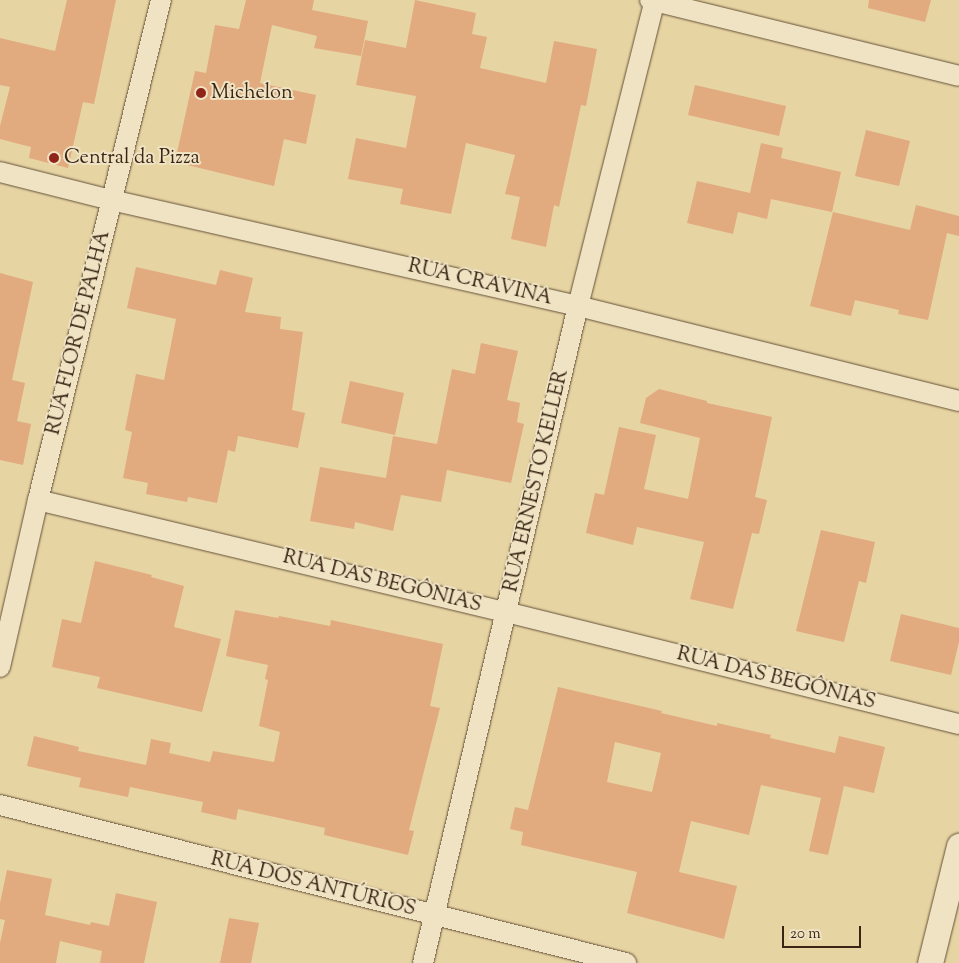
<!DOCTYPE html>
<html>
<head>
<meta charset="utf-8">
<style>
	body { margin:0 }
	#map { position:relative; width:959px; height:963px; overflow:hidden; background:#e7d4a3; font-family:"Sorts Mill Goudy",serif }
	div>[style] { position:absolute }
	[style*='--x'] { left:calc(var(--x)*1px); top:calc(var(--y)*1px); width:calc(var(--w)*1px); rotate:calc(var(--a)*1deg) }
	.building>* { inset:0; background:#e1aa7f }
	.roads { filter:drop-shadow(0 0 1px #645138) drop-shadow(0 0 1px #645138) }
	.minor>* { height:20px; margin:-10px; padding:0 10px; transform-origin:10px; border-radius:10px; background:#efe3c3 }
	.tertiary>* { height:25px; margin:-12.5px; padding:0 12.5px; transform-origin:12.5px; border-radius:12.5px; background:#efe3c3 }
	.dots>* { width:14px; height:14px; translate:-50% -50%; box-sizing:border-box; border:2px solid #efe3c3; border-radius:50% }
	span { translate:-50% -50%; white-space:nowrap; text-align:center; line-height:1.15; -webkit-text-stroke:4px #efe3c3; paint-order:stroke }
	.poi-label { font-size:20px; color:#392515 }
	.left { translate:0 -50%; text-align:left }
	.street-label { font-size:20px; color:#392515 }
	.scale { position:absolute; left:782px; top:926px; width:79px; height:22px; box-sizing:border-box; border:2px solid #392515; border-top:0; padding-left:6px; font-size:15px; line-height:18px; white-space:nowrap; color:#392515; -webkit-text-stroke:4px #efe3c3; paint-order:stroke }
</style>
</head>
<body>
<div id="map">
	<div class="building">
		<i style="clip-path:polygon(67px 0,116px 0,94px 104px,83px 102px,68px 168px,29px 158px,31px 147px,0 139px,0 126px,10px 87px,0 85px,0 38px,55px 51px)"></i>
		<i style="clip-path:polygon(246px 0,314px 0,312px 10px,368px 21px,361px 56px,314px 48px,317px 36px,272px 25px,260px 83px,316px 95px,306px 144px,284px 139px,274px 186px,175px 162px,195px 71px,206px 73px,215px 25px,239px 29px)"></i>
		<i style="clip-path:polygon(415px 0,476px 13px,472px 34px,487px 37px,480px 68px,546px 83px,554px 41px,597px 49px,586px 106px,581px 105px,559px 207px,554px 205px,546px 247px,511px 239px,520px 197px,505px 194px,515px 155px,466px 143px,451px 214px,400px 204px,403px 189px,348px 179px,356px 138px,406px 148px,416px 96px,356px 85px,365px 40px,406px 48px)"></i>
		<i style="clip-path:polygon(869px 0,931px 0,925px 22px,868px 8px)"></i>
		<i style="clip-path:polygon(695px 85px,786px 106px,779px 136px,688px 115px)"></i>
		<i style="clip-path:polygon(866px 130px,910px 141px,899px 186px,855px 176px)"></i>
		<i style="clip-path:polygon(761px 143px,783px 148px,781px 158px,841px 172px,832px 212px,771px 199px,767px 219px,738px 212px,733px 234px,687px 223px,697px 181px,750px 193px)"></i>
		<i style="clip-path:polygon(916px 205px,959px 216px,959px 236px,947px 233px,928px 320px,898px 314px,899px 310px,855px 300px,851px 316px,810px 306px,833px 212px,910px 230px)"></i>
		<i style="clip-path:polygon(136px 267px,216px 285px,220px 270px,253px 278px,245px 312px,281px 317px,280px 329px,303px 332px,292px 410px,305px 413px,298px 448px,238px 436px,235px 452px,228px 450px,217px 503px,188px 497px,187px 502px,146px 494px,148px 483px,123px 478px,132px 432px,125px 430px,136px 374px,164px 380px,176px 319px,127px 308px)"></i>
		<i style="clip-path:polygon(0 273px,33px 282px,12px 380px,25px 383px,17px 421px,31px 424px,23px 465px,0 460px)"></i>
		<i style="clip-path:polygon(481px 343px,518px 351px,507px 400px,520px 403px,517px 422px,524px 424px,511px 483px,447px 470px,441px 502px,401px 495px,393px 531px,355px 522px,354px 529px,310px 521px,320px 467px,386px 478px,393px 436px,437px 444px,452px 369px,475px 374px)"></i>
		<i style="clip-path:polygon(350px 381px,404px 393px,395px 435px,341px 423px)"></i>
		<i style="clip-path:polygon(659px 389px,707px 401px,707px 403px,772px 417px,755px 497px,767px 500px,759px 534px,752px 533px,733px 609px,690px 599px,704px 542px,637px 527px,633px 545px,586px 533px,595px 493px,604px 495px,619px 427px,656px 435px,644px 489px,688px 499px,700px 438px,640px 423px,646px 398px)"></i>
		<i style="clip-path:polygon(821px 530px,875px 542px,866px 583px,859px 581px,844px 642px,796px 631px)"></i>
		<i style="clip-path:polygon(95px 561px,152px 575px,151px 577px,184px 586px,174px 627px,221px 639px,202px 712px,97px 688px,100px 677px,52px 667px,62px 619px,81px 623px)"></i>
		<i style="clip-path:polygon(235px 610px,278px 618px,279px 616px,330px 626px,331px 620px,443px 644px,430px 706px,440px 708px,409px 830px,414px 831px,408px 855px,324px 835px,325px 828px,238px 809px,236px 820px,201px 812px,203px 802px,130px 787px,128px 797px,79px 787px,81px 778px,27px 766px,34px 736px,79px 747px,78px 751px,146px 765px,151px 739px,171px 743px,169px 753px,210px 762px,213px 751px,274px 762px,280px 732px,259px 726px,268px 680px,265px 679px,268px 665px,226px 656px)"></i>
		<i style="clip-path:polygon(901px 614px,959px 628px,959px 642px,951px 675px,890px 661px)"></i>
		<i style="clip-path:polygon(evenodd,558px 687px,662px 711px,661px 713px,717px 726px,717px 723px,771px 735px,770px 738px,835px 753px,839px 736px,885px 747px,874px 793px,844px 786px,828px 855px,809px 851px,821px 798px,761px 785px,749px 835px,691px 821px,679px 872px,737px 886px,724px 939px,627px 913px,637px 872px,521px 845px,523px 832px,510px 829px,515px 807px,528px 810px,558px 687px,615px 742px,661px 753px,652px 792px,607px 782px,615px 742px)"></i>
		<i style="clip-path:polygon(7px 870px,52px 879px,45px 915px,90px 925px,91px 922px,109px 926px,116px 893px,157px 902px,144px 963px,100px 963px,102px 951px,60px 941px,56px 963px,0 963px,0 943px,5px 920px,0 919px,0 903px)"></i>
		<i style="clip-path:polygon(229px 918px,259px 923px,251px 963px,220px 963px)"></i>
	</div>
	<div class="roads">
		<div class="minor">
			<i style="--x:650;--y:0;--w:318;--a:13.8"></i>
			<i style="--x:0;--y:172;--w:114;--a:14.2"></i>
			<i style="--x:111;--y:200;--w:479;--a:12.8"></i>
			<i style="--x:578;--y:306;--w:393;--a:14"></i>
			<i style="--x:38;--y:500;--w:481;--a:13.5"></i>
			<i style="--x:506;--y:612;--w:467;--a:13.9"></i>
			<i style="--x:0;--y:667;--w:171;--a:-77.2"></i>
			<i style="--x:38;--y:500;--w:515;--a:-76.18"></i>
			<i style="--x:0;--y:805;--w:646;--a:14.17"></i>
			<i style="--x:423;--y:963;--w:675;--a:-76.73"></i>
			<i style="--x:578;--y:306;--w:316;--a:-75.9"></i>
		</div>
		<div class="tertiary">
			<i style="--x:930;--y:963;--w:121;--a:-76.1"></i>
		</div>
	</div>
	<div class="dots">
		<i style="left:201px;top:93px;background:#8f2418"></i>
		<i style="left:54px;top:158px;background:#8f2418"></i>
	</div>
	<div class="poi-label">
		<span class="left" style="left:211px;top:93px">Michelon</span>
		<span class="left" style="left:64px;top:158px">Central da Pizza</span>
	</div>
	<div class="street-label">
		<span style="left:480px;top:283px;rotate:13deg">RUA CRAVINA</span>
		<span style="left:79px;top:333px;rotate:-76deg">RUA FLOR DE PALHA</span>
		<span style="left:537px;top:481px;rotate:-77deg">RUA ERNESTO KELLER</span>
		<span style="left:382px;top:582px;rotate:14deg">RUA DAS BEGÔNIAS</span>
		<span style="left:776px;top:679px;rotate:14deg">RUA DAS BEGÔNIAS</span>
		<span style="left:313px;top:885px;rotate:14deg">RUA DOS ANTÚRIOS</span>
	</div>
	<div class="scale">20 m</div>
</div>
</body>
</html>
